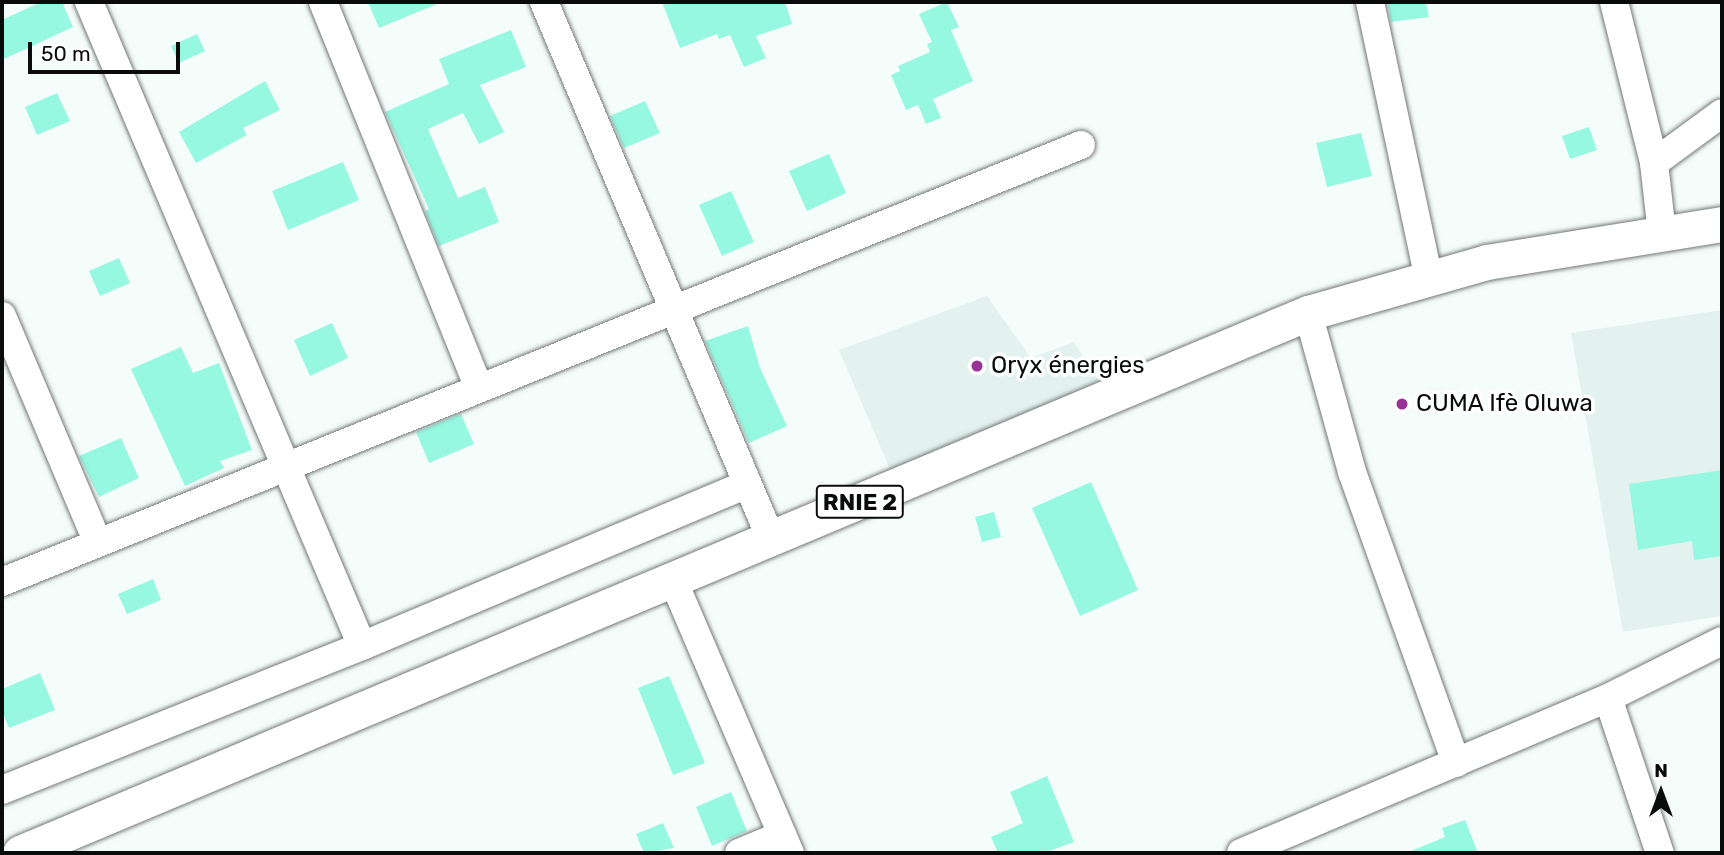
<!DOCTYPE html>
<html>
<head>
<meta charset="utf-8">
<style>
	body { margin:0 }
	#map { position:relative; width:1724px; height:855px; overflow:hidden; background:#f5fdfb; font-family:Rubik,sans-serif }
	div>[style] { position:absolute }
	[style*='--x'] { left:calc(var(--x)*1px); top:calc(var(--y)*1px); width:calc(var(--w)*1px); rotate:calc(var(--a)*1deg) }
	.built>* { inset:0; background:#e3f2ee }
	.building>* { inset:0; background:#97f8e2 }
	.roads { filter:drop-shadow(0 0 2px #727877) drop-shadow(0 0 2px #727877) }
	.minor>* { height:28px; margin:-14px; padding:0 14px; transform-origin:14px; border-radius:14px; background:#fff }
	.major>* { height:35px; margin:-17.5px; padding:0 17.5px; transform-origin:17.5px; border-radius:17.5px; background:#fff }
	.dots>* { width:19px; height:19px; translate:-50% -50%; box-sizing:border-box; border:4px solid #fff; border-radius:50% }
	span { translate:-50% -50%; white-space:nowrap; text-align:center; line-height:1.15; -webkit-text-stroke:7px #fff; paint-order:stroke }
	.shield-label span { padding:2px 5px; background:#fff; border:2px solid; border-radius:5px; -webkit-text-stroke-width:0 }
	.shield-label { font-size:23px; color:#090c0b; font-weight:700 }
	.poi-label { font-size:24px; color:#090c0b }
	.left { translate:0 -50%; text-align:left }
	.frame { position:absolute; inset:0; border:4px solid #090c0b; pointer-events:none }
	.north { position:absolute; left:1626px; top:757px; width:70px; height:70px; -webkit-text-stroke:5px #fff; paint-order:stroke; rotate:0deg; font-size:19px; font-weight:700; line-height:28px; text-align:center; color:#090c0b }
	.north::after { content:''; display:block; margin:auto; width:24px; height:32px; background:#090c0b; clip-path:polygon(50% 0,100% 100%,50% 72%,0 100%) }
	.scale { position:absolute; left:28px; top:42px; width:152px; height:32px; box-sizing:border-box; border:4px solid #090c0b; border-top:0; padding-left:9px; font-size:21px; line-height:24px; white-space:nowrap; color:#090c0b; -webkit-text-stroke:5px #fff; paint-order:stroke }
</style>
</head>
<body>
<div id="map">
	<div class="built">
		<i style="clip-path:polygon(987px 296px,1031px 358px,1074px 342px,1102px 387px,892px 474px,839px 350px)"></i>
		<i style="clip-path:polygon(1722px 310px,1722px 616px,1623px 632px,1571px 333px)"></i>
	</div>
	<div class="building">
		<i style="clip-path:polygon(41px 2px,62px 2px,73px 27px,2px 60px,2px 20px)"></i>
		<i style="clip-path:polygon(368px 2px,442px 2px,379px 28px)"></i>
		<i style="clip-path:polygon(662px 2px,785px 2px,792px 24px,756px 36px,766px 58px,744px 67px,730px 35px,719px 39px,717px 34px,680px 48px)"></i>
		<i style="clip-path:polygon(947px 2px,959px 27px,951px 30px,973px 81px,933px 99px,941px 118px,926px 124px,918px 105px,906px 110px,891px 75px,900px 71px,898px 66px,930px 52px,927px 44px,932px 42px,919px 14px)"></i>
		<i style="clip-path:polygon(1387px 2px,1426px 2px,1429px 17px,1391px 22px)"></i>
		<i style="clip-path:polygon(511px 30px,526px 67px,480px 85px,504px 132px,479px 144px,463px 113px,428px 129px,458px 198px,485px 187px,499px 222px,439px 246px,425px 211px,429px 209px,385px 112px,449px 84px,439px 59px)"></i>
		<i style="clip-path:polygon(197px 34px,205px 51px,179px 63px,171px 46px)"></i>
		<i style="clip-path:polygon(265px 81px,280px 110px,243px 128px,247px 135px,196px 163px,179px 132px)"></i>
		<i style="clip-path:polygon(57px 93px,70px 121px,37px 135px,25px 107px)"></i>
		<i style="clip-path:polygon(645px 101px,660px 133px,624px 148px,610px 116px)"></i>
		<i style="clip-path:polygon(1589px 127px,1597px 150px,1570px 159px,1562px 136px)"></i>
		<i style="clip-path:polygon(1361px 133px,1372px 176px,1327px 187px,1316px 143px)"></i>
		<i style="clip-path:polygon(829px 154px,846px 193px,807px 211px,789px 171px)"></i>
		<i style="clip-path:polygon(343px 162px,359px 200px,288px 230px,272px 191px)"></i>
		<i style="clip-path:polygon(731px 191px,754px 242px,722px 256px,699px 205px)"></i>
		<i style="clip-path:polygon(119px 258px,130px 283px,100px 296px,89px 271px)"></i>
		<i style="clip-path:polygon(332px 323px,348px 358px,310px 376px,294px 340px)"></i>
		<i style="clip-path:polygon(748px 326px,760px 368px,787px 426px,749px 443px,705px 341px)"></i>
		<i style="clip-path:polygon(181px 347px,193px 373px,219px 363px,252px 450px,220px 461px,224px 468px,185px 486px,131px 369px)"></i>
		<i style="clip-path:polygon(461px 414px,474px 444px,429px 463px,416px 432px)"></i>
		<i style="clip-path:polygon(121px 438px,139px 478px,99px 497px,79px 456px)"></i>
		<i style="clip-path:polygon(1722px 470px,1722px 556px,1694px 560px,1692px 541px,1638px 550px,1629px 484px)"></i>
		<i style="clip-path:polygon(1091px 482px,1138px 590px,1080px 616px,1032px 508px)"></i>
		<i style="clip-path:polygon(994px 512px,1001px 537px,982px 542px,975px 517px)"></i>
		<i style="clip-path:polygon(153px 579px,161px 600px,127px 614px,118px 594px)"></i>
		<i style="clip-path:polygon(40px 673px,55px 710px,9px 728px,2px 711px,2px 689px)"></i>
		<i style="clip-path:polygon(669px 676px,705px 763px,673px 775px,638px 688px)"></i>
		<i style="clip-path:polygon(1047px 776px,1074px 842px,1044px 853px,998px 853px,991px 837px,1023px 823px,1010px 792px)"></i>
		<i style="clip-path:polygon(731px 792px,747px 831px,712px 846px,696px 807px)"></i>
		<i style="clip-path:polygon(1465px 820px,1478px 853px,1406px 853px,1445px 837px,1442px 828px)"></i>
		<i style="clip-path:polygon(663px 823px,674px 848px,644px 853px,636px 834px)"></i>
	</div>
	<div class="roads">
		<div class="minor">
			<i style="--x:89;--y:2;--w:699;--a:67.03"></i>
			<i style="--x:323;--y:2;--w:417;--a:68"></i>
			<i style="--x:544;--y:2;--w:583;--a:67.09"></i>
			<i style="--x:1370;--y:2;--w:280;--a:78"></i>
			<i style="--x:1614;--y:2;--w:166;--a:76"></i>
			<i style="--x:1654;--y:163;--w:70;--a:83.5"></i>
			<i style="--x:1654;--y:163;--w:84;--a:-36.3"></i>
			<i style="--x:1308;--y:313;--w:165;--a:74.5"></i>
			<i style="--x:1352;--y:472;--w:309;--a:70.3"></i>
			<i style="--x:2;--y:316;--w:246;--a:67.1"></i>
			<i style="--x:673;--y:580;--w:297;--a:66.8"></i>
			<i style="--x:2;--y:582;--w:1164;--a:-22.05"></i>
			<i style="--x:1608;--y:698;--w:163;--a:71.5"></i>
			<i style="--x:2;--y:790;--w:388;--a:-21.8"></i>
			<i style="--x:362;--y:646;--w:418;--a:-22.8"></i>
			<i style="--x:739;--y:853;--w:47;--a:-22.7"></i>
			<i style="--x:1241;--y:853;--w:398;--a:-22.9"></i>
			<i style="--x:1608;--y:698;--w:127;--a:-26.6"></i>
		</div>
		<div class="major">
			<i style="--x:20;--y:853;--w:1397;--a:-22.75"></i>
			<i style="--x:1308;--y:313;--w:186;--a:-15.9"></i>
			<i style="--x:1487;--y:262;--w:238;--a:-9.2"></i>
		</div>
	</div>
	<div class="dots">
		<i style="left:977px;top:366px;background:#983297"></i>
		<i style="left:1402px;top:404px;background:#983297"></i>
	</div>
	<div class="shield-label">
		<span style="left:860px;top:502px">RNIE 2</span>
	</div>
	<div class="poi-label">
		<span class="left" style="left:991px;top:366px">Oryx énergies</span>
		<span class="left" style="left:1416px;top:404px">CUMA Ifè Oluwa</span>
	</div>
	<div class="frame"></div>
	<div class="north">N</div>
	<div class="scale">50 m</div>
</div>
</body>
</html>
